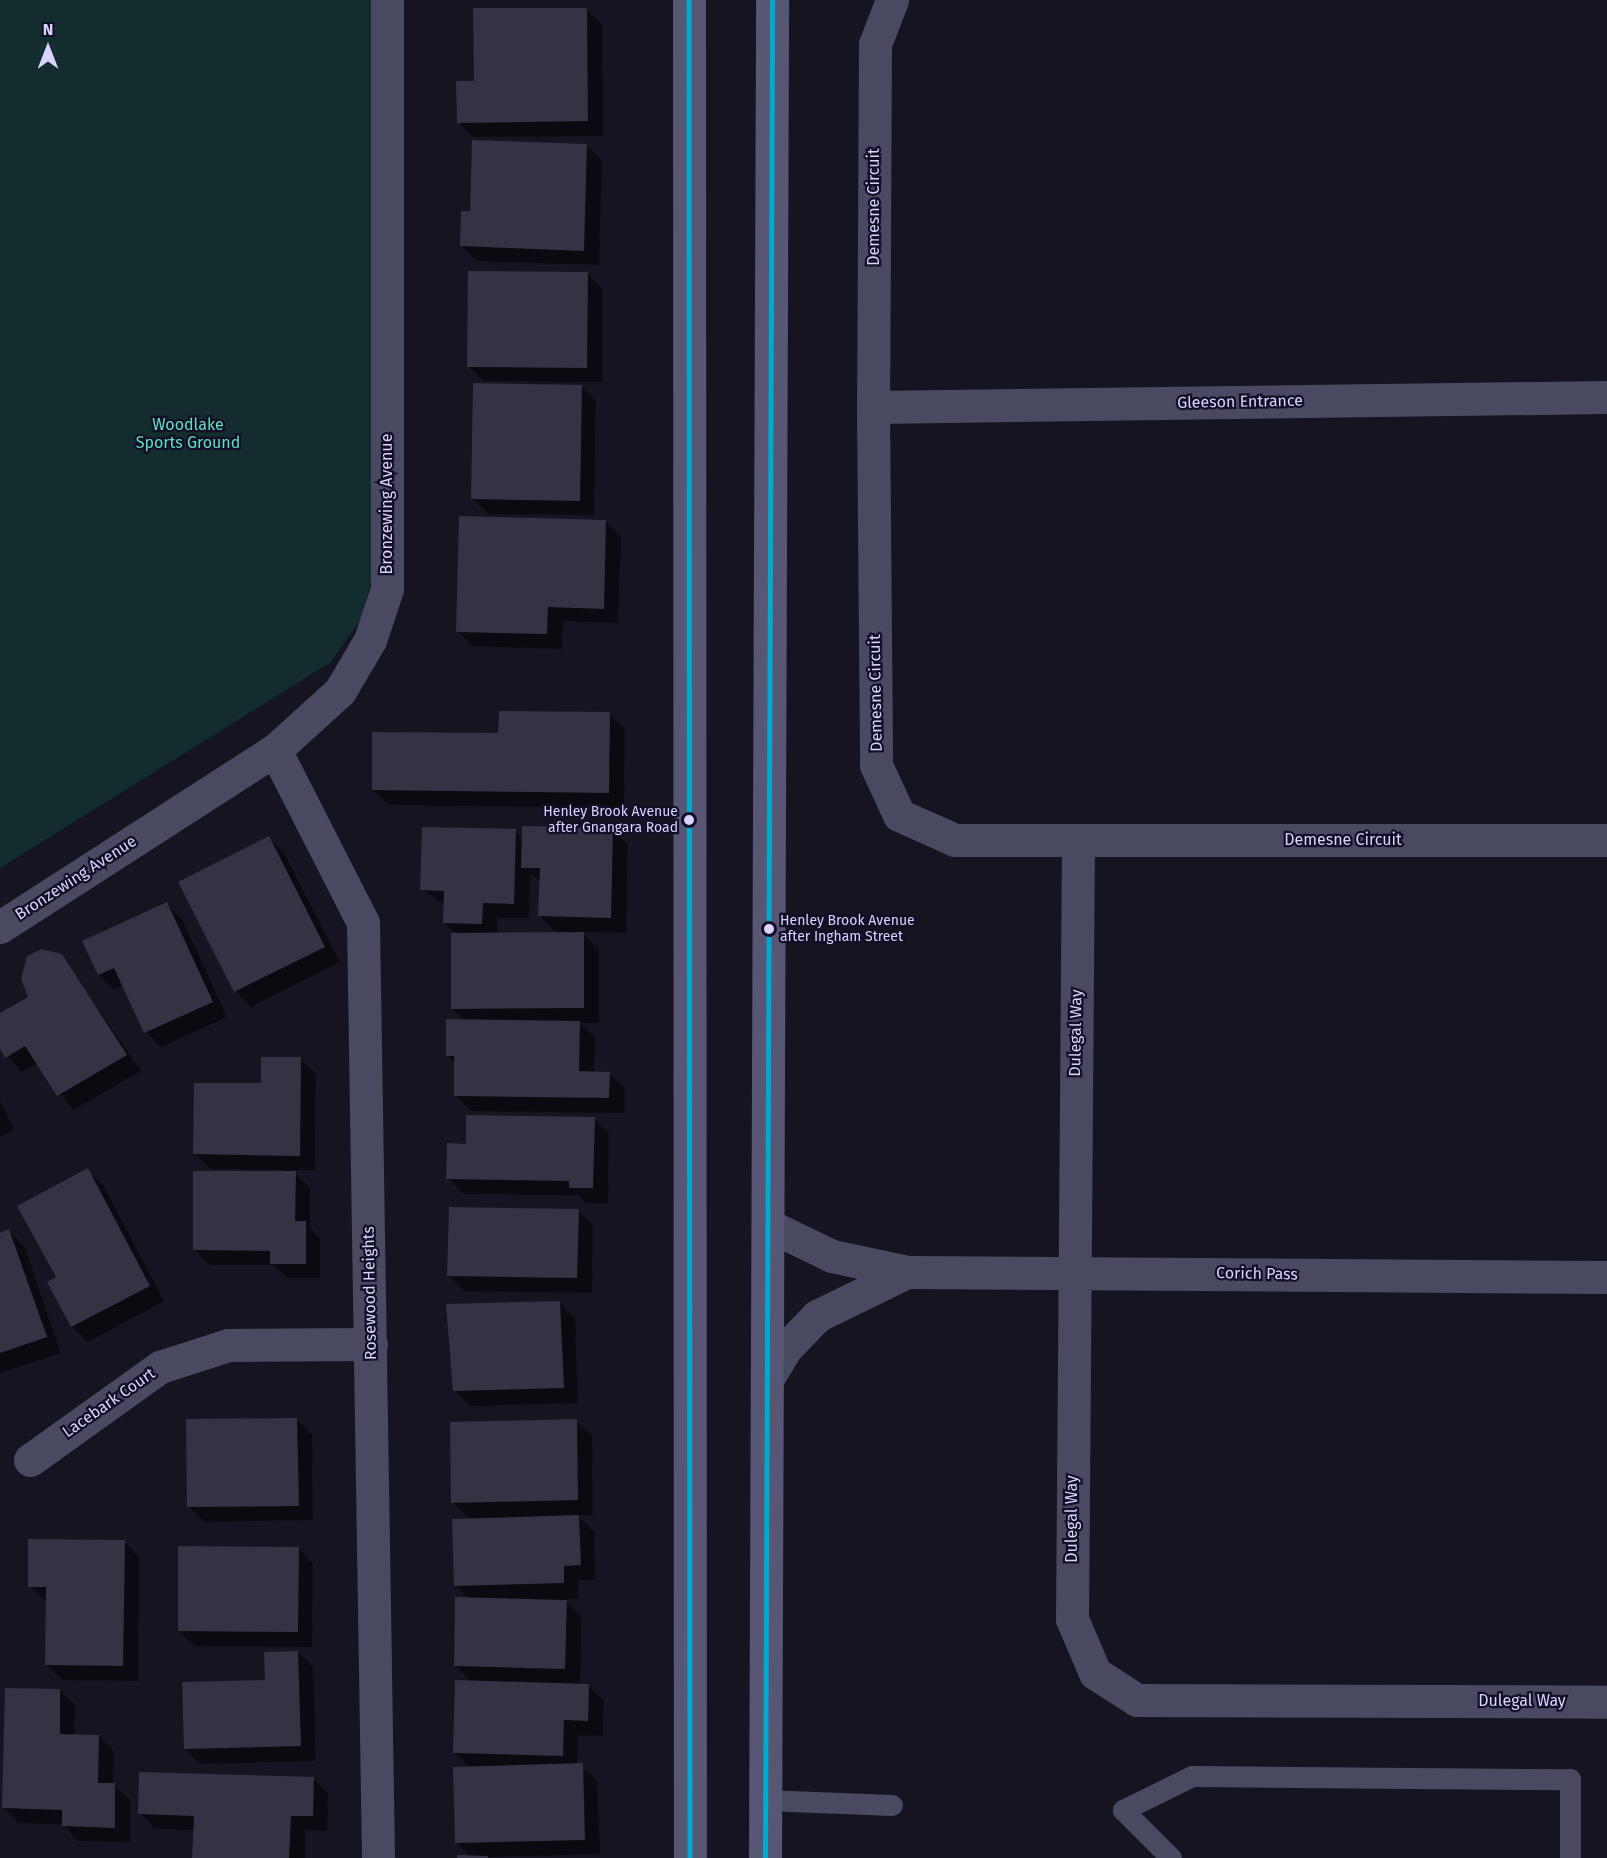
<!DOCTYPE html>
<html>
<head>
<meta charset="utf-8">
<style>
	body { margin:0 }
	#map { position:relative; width:1607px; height:1858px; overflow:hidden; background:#161421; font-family:"Fira Sans",sans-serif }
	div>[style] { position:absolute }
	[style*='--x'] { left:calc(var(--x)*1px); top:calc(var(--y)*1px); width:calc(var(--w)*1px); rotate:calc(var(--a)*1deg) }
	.green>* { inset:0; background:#132c2d }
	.shadow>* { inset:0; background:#0007 }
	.building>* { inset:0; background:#343243 }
	.service>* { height:21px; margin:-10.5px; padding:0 10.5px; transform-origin:10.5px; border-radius:10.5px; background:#4a4962 }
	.minor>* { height:33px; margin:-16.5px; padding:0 16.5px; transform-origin:16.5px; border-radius:16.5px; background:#4a4962 }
	.tertiary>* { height:33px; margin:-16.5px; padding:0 16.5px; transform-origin:16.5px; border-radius:16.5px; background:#4a4962 }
	.secondary>* { height:33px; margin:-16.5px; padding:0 16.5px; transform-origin:16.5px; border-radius:16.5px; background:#575674 }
	.bus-1>* { height:4.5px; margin:-2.25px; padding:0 2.25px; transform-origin:2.25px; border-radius:2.25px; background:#00a9ce }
	.dots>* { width:16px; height:16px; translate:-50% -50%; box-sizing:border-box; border:3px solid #130f26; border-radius:50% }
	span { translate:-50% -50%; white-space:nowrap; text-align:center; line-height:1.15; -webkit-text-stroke:4.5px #130f26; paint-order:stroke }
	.bus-label { font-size:14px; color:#d9d4ff }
	.right { translate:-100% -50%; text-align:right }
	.left { translate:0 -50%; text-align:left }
	.street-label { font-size:16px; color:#d9d4ff }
	.park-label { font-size:16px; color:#5fe0c0 }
	.north { position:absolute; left:18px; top:18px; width:60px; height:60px; -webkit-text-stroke:4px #130f26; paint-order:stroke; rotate:0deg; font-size:16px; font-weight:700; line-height:24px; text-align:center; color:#d9d4ff }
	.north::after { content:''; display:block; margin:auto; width:21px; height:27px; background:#d9d4ff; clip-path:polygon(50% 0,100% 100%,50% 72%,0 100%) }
</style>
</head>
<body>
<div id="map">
	<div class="green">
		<i style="clip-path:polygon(0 0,375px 0,376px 561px,362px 617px,331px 662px,0 868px)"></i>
	</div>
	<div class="shadow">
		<i style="clip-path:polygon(586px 9px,602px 25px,603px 136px,473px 137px,458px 122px,476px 83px)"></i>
		<i style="clip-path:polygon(586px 145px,602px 161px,599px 265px,477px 261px,462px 246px,471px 213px)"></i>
		<i style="clip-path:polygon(587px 274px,602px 289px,602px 382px,483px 381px,468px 366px)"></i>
		<i style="clip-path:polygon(581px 386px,596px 401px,594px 515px,488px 514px,472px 498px)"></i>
		<i style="clip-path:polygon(606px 522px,621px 537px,618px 623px,563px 621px,562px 649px,473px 646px,457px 631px)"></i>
		<i style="clip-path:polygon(609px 714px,625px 729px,624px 808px,389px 805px,373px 790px,500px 735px)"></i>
		<i style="clip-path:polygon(evenodd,613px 830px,628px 845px,626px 933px,581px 932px,599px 949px,599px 1023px,580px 1023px,595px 1038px,594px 1073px,609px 1073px,625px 1088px,624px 1113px,471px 1111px,455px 1095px,456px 1064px,447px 1055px,465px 1021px,452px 1008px,456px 935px,444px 922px,445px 905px,422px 889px,516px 831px,523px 839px,613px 830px,530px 874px,541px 882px,540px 916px,555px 931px,568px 934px,497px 934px,497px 918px,529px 918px,530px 874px)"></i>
		<i style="clip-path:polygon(269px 838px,284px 853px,340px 962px,251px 1007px,236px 991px,180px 883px)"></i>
		<i style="clip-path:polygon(166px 904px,182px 919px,227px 1017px,161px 1047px,146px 1032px,124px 985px,114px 990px,99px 975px,84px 942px)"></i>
		<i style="clip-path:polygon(61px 955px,141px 1071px,73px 1110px,38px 1063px,21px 1072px,0 1045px,0 1014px,30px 997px)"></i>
		<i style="clip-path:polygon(300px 1059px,316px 1074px,315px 1170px,292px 1170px,310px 1188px,310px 1228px,320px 1238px,320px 1278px,287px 1278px,274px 1265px,210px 1265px,194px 1249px,285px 1170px,210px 1169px,195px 1153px,262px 1085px)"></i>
		<i style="clip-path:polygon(0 1100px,14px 1130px,0 1137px)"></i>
		<i style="clip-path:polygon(594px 1119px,609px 1134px,608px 1203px,586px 1203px,579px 1195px,463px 1194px,448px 1178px,467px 1145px)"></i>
		<i style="clip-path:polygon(87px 1170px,103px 1185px,164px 1301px,88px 1342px,72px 1326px,49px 1283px,58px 1278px)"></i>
		<i style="clip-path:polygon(578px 1210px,593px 1226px,592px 1293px,464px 1291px,449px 1276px)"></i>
		<i style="clip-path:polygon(9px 1231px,24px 1246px,61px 1353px,0 1373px,0 1234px)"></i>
		<i style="clip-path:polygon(560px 1303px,575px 1318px,578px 1403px,470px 1406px,455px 1390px)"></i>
		<i style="clip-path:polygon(297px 1419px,312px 1435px,313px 1520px,204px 1522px,189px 1506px)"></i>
		<i style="clip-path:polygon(576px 1421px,592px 1436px,593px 1515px,577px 1515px,594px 1532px,595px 1580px,578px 1580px,578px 1598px,553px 1601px,566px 1601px,581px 1617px,580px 1685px,589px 1686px,604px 1701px,603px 1736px,578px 1735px,577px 1764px,597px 1780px,600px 1854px,458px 1858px,471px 1857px,456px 1842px,470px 1768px,454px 1752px,472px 1682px,455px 1666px,469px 1599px,455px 1586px,470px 1520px,453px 1502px)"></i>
		<i style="clip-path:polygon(124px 1542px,139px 1557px,138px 1681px,62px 1680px,47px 1665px,47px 1602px,30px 1586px)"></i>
		<i style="clip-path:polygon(298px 1548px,313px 1564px,312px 1647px,195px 1646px,179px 1631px)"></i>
		<i style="clip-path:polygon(298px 1652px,313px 1667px,316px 1761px,200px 1764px,185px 1748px)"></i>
		<i style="clip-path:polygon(59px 1690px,75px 1705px,74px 1736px,99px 1736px,114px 1751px,113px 1785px,130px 1800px,130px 1842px,78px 1841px,63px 1824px,19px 1823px,4px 1808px)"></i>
		<i style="clip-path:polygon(313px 1778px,328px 1793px,327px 1831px,305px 1830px,305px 1858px,194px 1858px,195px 1830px,155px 1829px,140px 1813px)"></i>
	</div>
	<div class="building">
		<i style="clip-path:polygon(473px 8px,587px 8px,588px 121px,457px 123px,456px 81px,474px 81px)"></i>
		<i style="clip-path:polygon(472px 140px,587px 144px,584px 251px,460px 246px,461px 211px,470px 211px)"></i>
		<i style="clip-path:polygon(468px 271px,588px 272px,587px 368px,467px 367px)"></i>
		<i style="clip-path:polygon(473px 383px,582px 385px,580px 501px,471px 499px)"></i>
		<i style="clip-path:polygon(459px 516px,606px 520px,604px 609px,548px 607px,547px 634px,456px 632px)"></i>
		<i style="clip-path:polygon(499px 711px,610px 712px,609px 793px,372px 790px,372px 732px,498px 733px)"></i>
		<i style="clip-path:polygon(522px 826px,613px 828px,611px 918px,538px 916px,540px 868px,521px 868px)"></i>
		<i style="clip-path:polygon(422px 827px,516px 829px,514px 904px,483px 903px,482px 924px,443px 923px,444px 891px,420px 890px)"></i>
		<i style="clip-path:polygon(269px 836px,325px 947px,234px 992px,178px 882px)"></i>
		<i style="clip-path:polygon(167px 902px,213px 1002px,144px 1033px,114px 968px,98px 975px,82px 941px)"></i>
		<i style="clip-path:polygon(584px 932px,584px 1008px,451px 1009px,451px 933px)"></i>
		<i style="clip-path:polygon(42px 949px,62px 954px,127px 1055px,57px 1096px,25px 1046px,5px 1058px,0 1049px,0 1013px,28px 997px,21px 979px,27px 956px)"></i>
		<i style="clip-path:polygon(446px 1019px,580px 1021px,579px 1071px,610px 1072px,609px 1098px,454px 1096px,454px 1056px,446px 1056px)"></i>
		<i style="clip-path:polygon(261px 1057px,301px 1057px,300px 1156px,193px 1154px,194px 1083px,261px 1083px)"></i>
		<i style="clip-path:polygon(466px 1115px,595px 1117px,593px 1188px,569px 1188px,569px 1181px,446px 1179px,447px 1143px,466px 1144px)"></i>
		<i style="clip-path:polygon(88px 1168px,150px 1286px,71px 1327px,47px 1282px,56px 1277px,17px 1206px)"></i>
		<i style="clip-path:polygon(193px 1171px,296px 1171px,295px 1221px,306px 1221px,306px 1264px,270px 1264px,270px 1251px,193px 1250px)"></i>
		<i style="clip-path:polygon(449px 1207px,579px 1209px,577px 1278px,447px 1276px)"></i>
		<i style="clip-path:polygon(9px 1229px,47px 1337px,0 1353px,0 1233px)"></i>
		<i style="clip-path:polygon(560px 1301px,564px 1388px,453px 1391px,446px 1304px)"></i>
		<i style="clip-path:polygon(297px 1418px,299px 1506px,187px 1507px,186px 1419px)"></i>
		<i style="clip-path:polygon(577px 1419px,578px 1500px,451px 1503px,450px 1422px)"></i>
		<i style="clip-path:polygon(579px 1515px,581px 1565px,564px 1566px,564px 1583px,454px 1586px,452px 1519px)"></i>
		<i style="clip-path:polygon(28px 1539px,125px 1540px,123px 1666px,45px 1665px,46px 1587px,28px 1587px)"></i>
		<i style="clip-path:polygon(178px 1546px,299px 1547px,298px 1632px,178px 1631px)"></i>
		<i style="clip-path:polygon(455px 1597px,567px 1600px,565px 1669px,454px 1666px)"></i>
		<i style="clip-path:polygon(298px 1651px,301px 1746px,184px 1749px,182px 1682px,265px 1680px,264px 1652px)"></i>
		<i style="clip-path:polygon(455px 1680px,589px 1684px,588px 1721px,564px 1720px,563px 1756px,453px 1753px)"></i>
		<i style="clip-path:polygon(5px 1688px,60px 1689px,60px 1734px,99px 1735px,98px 1783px,115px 1783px,115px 1828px,62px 1826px,62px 1810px,2px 1808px)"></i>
		<i style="clip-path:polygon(583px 1763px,585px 1840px,455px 1843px,453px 1767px)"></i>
		<i style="clip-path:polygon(139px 1772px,314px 1777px,313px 1816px,291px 1816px,289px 1858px,192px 1858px,194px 1816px,138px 1814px)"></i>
		<i style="clip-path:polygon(457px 1855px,488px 1856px,488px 1858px,457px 1858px)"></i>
	</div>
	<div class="service">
		<i style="--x:764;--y:1800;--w:128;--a:2.2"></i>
		<i style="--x:1171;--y:1858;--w:68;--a:-135"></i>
		<i style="--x:1123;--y:1810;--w:77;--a:-26.2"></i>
		<i style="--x:1192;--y:1776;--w:378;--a:0.5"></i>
		<i style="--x:1570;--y:1779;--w:79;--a:90"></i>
	</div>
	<div class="minor">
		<i style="--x:892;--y:0;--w:47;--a:111.1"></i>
		<i style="--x:875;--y:44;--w:363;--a:90.3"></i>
		<i style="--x:873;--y:407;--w:358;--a:89.5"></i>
		<i style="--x:876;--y:765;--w:55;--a:65.3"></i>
		<i style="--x:899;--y:815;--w:61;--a:24.1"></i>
		<i style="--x:955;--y:840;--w:652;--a:0"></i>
		<i style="--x:873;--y:407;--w:734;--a:-0.78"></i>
		<i style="--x:275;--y:750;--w:194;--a:63"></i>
		<i style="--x:363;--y:923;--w:935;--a:89.08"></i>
		<i style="--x:1078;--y:840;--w:779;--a:90.44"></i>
		<i style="--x:1072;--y:1619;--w:59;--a:66.9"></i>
		<i style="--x:1095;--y:1673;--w:50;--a:32.7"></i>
		<i style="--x:1137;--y:1700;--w:470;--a:0.2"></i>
		<i style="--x:770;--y:1226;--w:69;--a:25.8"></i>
		<i style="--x:832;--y:1256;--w:77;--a:12"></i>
		<i style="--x:907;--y:1272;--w:700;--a:0.41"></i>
		<i style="--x:768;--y:1378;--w:35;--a:-59"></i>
		<i style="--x:786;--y:1348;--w:45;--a:-45.9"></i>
		<i style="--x:817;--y:1316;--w:100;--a:-26.1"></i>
		<i style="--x:30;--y:1460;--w:160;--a:-35.6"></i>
		<i style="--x:160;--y:1367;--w:71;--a:-17.9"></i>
		<i style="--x:228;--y:1345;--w:143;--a:-0.4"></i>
	</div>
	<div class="tertiary">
		<i style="--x:0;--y:927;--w:327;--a:-32.8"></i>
		<i style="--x:275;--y:750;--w:88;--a:-42.2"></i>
		<i style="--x:340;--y:691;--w:59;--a:-59.5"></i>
		<i style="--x:370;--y:640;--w:54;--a:-71.6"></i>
		<i style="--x:387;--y:589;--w:589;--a:-90"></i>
	</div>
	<div class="secondary">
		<i style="--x:689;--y:0;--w:1858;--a:89.97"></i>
		<i style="--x:765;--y:1858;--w:1858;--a:-89.78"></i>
	</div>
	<div class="bus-1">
		<i style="--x:689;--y:0;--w:1858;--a:89.97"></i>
		<i style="--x:765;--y:1858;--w:1858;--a:-89.78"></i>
	</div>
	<div class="dots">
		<i style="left:689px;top:820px;background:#d9d4ff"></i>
		<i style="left:769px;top:929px;background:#d9d4ff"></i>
	</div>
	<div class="bus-label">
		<span class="right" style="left:678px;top:820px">Henley Brook Avenue<br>after Gnangara Road</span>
		<span class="left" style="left:780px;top:929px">Henley Brook Avenue<br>after Ingham Street</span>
	</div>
	<div class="street-label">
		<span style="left:874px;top:207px;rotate:-90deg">Demesne Circuit</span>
		<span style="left:1240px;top:402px;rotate:-1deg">Gleeson Entrance</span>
		<span style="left:387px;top:504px;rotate:-90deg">Bronzewing Avenue</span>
		<span style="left:876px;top:693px;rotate:-91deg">Demesne Circuit</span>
		<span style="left:1343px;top:840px">Demesne Circuit</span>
		<span style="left:76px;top:878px;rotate:-33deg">Bronzewing Avenue</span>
		<span style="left:1076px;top:1033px;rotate:-89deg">Dulegal Way</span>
		<span style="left:1257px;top:1274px;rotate:1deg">Corich Pass</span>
		<span style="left:370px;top:1293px;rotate:-91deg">Rosewood Heights</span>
		<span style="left:109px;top:1403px;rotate:-35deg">Lacebark Court</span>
		<span style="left:1072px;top:1519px;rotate:-90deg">Dulegal Way</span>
		<span style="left:1522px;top:1701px">Dulegal Way</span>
	</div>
	<div class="park-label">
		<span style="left:188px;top:434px">Woodlake<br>Sports Ground</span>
	</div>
	<div class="north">N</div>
</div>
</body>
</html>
